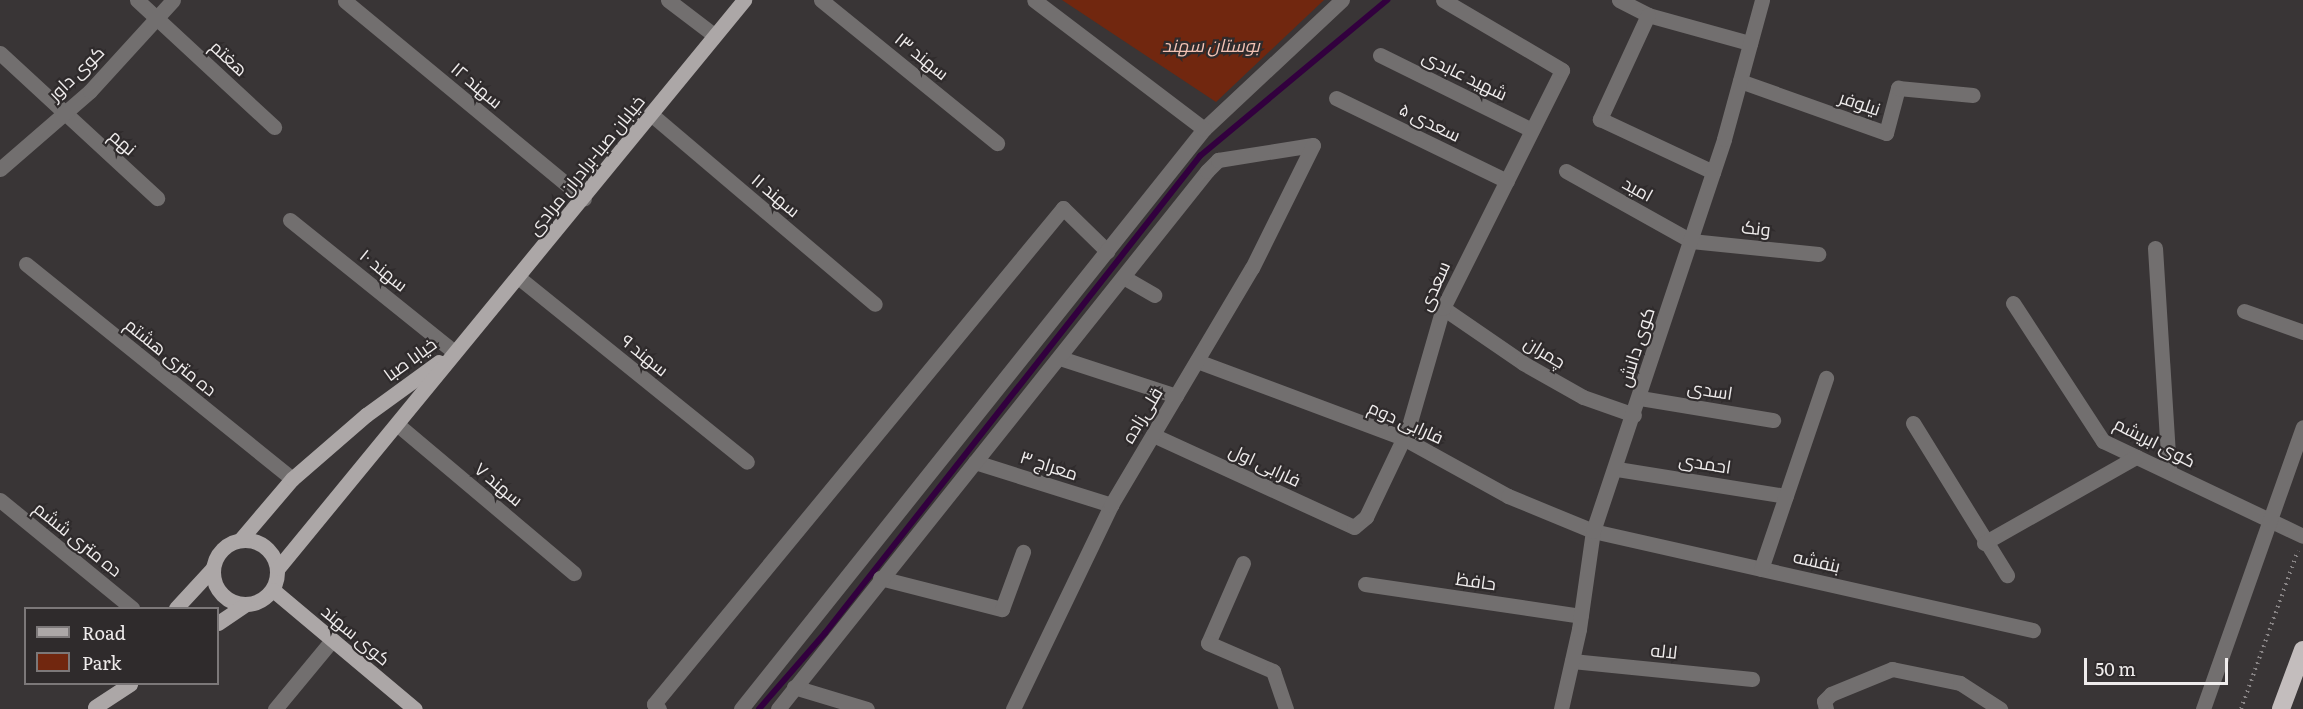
<!DOCTYPE html>
<html>
<head>
<meta charset="utf-8">
<style>
	body { margin:0 }
	#map { position:relative; width:2303px; height:709px; overflow:hidden; background:#393536; font-family:Literata,Cairo,serif }
	div>[style] { position:absolute }
	[style*='--x'] { left:calc(var(--x)*1px); top:calc(var(--y)*1px); width:calc(var(--w)*1px); rotate:calc(var(--a)*1deg) }
	.green>* { inset:0; background:#71270f }
	.stream>* { height:6px; margin:-3px; padding:0 3px; transform-origin:3px; border-radius:3px; background:#32003e }
	.path>* { height:4px; margin-top:-2px; transform-origin:0; background:repeating-linear-gradient(90deg,#888485 0 1.5px,transparent 0 6px) }
	.minor>* { height:15px; margin:-7.5px; padding:0 7.5px; transform-origin:7.5px; border-radius:7.5px; background:#726f6f }
	.major>* { height:15px; margin:-7.5px; padding:0 7.5px; transform-origin:7.5px; border-radius:7.5px; background:#aca7a7 }
	.major>.ring { margin:-7.5px; padding:0; box-sizing:content-box; background:none; border:15px solid #aca7a7; border-radius:50% }
	.highway>* { height:18px; margin:-9px; padding:0 9px; transform-origin:9px; border-radius:9px; background:#c3bdbd }
	span { translate:-50% -50%; white-space:nowrap; text-align:center; line-height:1.15; -webkit-text-stroke:4.5px #2f2b2c; paint-order:stroke }
	.park-label { font-size:18px; color:#f2c2b4; font-style:italic }
	.street-label { font-size:18px; color:#efecec }
	.legend { position:absolute; left:24px; top:607px; width:195px; height:78px; box-sizing:border-box; background:#2f2b2c; border:2px solid #7c7879; margin:0; padding:8px 10px; list-style:none; font-size:18px; color:#efecec }
	.legend li { display:flex; align-items:center; gap:12px; height:30px }
	.legend b { width:30px; border:2px solid #7c7879 }
	.scale { position:absolute; left:2084px; top:658px; width:144px; height:27px; box-sizing:border-box; border:3px solid #efecec; border-top:0; padding-left:8px; font-size:18px; line-height:21px; white-space:nowrap; color:#efecec; -webkit-text-stroke:4px #2f2b2c; paint-order:stroke }
</style>
</head>
<body>
<div id="map">
	<div class="green">
		<i style="clip-path:polygon(1062px 0,1324px 0,1216px 102px)"></i>
	</div>
	<div class="stream">
		<i style="--x:759;--y:709;--w:101;--a:-49"></i>
		<i style="--x:825;--y:633;--w:607;--a:-51.83"></i>
		<i style="--x:1200;--y:156;--w:244;--a:-39.8"></i>
	</div>
	<div class="path">
		<i style="--x:2241;--y:709;--w:168;--a:-70.2"></i>
	</div>
	<div class="minor">
		<i style="--x:137;--y:0;--w:187;--a:42.8"></i>
		<i style="--x:668;--y:0;--w:58;--a:37.3"></i>
		<i style="--x:821;--y:0;--w:227;--a:39.1"></i>
		<i style="--x:1619;--y:0;--w:33;--a:27"></i>
		<i style="--x:1648;--y:15;--w:106;--a:15.4"></i>
		<i style="--x:345;--y:1;--w:310;--a:39.6"></i>
		<i style="--x:1648;--y:15;--w:115;--a:114.8"></i>
		<i style="--x:1600;--y:119;--w:125;--a:25.1"></i>
		<i style="--x:0;--y:53;--w:214;--a:42.7"></i>
		<i style="--x:1380;--y:55;--w:169;--a:26.3"></i>
		<i style="--x:1740;--y:81;--w:155;--a:19.6"></i>
		<i style="--x:1886;--y:133;--w:47;--a:-75.1"></i>
		<i style="--x:1898;--y:88;--w:75;--a:5.3"></i>
		<i style="--x:1336;--y:98;--w:190;--a:25.9"></i>
		<i style="--x:652;--y:115;--w:292;--a:40.3"></i>
		<i style="--x:1204;--y:129;--w:189;--a:-43.1"></i>
		<i style="--x:0;--y:169;--w:119;--a:-40.9"></i>
		<i style="--x:90;--y:91;--w:123;--a:-47.6"></i>
		<i style="--x:1566;--y:171;--w:143;--a:29.2"></i>
		<i style="--x:1691;--y:241;--w:128;--a:5.8"></i>
		<i style="--x:290;--y:220;--w:209;--a:38.8"></i>
		<i style="--x:2155;--y:248;--w:224;--a:86.4"></i>
		<i style="--x:26;--y:264;--w:342;--a:38.9"></i>
		<i style="--x:518;--y:277;--w:294;--a:38.9"></i>
		<i style="--x:1125;--y:278;--w:34;--a:30"></i>
		<i style="--x:2013;--y:303;--w:165;--a:56.9"></i>
		<i style="--x:2103;--y:441;--w:221;--a:25.4"></i>
		<i style="--x:1443;--y:308;--w:97;--a:34.5"></i>
		<i style="--x:1523;--y:363;--w:69;--a:29.5"></i>
		<i style="--x:1583;--y:397;--w:54;--a:19.4"></i>
		<i style="--x:2244;--y:311;--w:63;--a:19.6"></i>
		<i style="--x:1060;--y:358;--w:122;--a:18.1"></i>
		<i style="--x:1197;--y:361;--w:220;--a:20.5"></i>
		<i style="--x:1403;--y:438;--w:120;--a:28.9"></i>
		<i style="--x:1508;--y:496;--w:92;--a:22.4"></i>
		<i style="--x:1593;--y:531;--w:451;--a:12.7"></i>
		<i style="--x:1640;--y:398;--w:135;--a:9.4"></i>
		<i style="--x:1913;--y:423;--w:179;--a:58.3"></i>
		<i style="--x:398;--y:425;--w:230;--a:40.1"></i>
		<i style="--x:1153;--y:435;--w:221;--a:24.6"></i>
		<i style="--x:1354;--y:527;--w:16;--a:-40"></i>
		<i style="--x:1366;--y:517;--w:98;--a:-64.5"></i>
		<i style="--x:1408;--y:429;--w:126;--a:-73.9"></i>
		<i style="--x:1443;--y:308;--w:266;--a:-63.4"></i>
		<i style="--x:1562;--y:70;--w:138;--a:-149.5"></i>
		<i style="--x:975;--y:462;--w:143;--a:17.5"></i>
		<i style="--x:1617;--y:469;--w:171;--a:9.1"></i>
		<i style="--x:0;--y:500;--w:171;--a:39.3"></i>
		<i style="--x:1984;--y:543;--w:175;--a:-29.5"></i>
		<i style="--x:1243;--y:563;--w:87;--a:113.6"></i>
		<i style="--x:1208;--y:643;--w:71;--a:23.3"></i>
		<i style="--x:1273;--y:671;--w:40;--a:71.1"></i>
		<i style="--x:1761;--y:569;--w:202;--a:-71.2"></i>
		<i style="--x:880;--y:578;--w:126;--a:14.3"></i>
		<i style="--x:1002;--y:609;--w:61;--a:-69.8"></i>
		<i style="--x:1365;--y:584;--w:218;--a:8.4"></i>
		<i style="--x:1572;--y:661;--w:181;--a:5.7"></i>
		<i style="--x:794;--y:687;--w:76;--a:16.8"></i>
		<i style="--x:275;--y:709;--w:89;--a:-50.4"></i>
		<i style="--x:659;--y:709;--w:7;--a:-135"></i>
		<i style="--x:654;--y:704;--w:643;--a:-50.49"></i>
		<i style="--x:1063;--y:208;--w:62;--a:44.3"></i>
		<i style="--x:741;--y:709;--w:742;--a:-51.4"></i>
		<i style="--x:1204;--y:129;--w:213;--a:-142.8"></i>
		<i style="--x:778;--y:709;--w:688;--a:-51.43"></i>
		<i style="--x:1207;--y:171;--w:16;--a:-45"></i>
		<i style="--x:1218;--y:160;--w:96;--a:-9"></i>
		<i style="--x:1013;--y:709;--w:226;--a:-64.3"></i>
		<i style="--x:1111;--y:505;--w:276;--a:-59.3"></i>
		<i style="--x:1252;--y:268;--w:137;--a:-63.6"></i>
		<i style="--x:1561;--y:709;--w:82;--a:-77.3"></i>
		<i style="--x:1579;--y:629;--w:99;--a:-81.9"></i>
		<i style="--x:1593;--y:531;--w:413;--a:-71.5"></i>
		<i style="--x:1724;--y:139;--w:144;--a:-74.7"></i>
		<i style="--x:1826;--y:709;--w:8;--a:-104"></i>
		<i style="--x:1824;--y:701;--w:10;--a:-45"></i>
		<i style="--x:1831;--y:694;--w:66;--a:-22.3"></i>
		<i style="--x:1892;--y:669;--w:69;--a:11.6"></i>
		<i style="--x:1960;--y:683;--w:48;--a:33"></i>
		<i style="--x:2203;--y:709;--w:299;--a:-70.5"></i>
	</div>
	<div class="major">
		<i class="ring" style="left:213px;top:540px;width:49px;height:49px"></i>
		<i style="--x:240;--y:540;--w:80;--a:-49.6"></i>
		<i style="--x:292;--y:479;--w:98;--a:-40.9"></i>
		<i style="--x:366;--y:415;--w:90;--a:-36"></i>
		<i style="--x:278;--y:568;--w:735;--a:-50.63"></i>
		<i style="--x:273;--y:590;--w:185;--a:40"></i>
		<i style="--x:176;--y:608;--w:54;--a:-47.2"></i>
		<i style="--x:218;--y:623;--w:32;--a:-34"></i>
		<i style="--x:95;--y:707;--w:42;--a:-33.3"></i>
	</div>
	<div class="highway">
		<i style="--x:2281;--y:709;--w:63;--a:-69.6"></i>
	</div>
	<div class="park-label">
		<span style="left:1211px;top:45px">بوستان سهند</span>
	</div>
	<div class="street-label">
		<span style="left:922px;top:56px;rotate:39deg">سهند ۱۳</span>
		<span style="left:229px;top:58px;rotate:43deg">هغتم</span>
		<span style="left:76px;top:73px;rotate:-44deg">کوی داور</span>
		<span style="left:1465px;top:75px;rotate:26deg">شهید عابدی</span>
		<span style="left:477px;top:85px;rotate:40deg">سهند ۱۲</span>
		<span style="left:1860px;top:103px;rotate:19deg">نیلوفر</span>
		<span style="left:1430px;top:122px;rotate:26deg">سعدی ۵</span>
		<span style="left:123px;top:142px;rotate:41deg">نهم</span>
		<span style="left:586px;top:165px;rotate:-51deg">خیابان صبا-برادران مرادی</span>
		<span style="left:1638px;top:189px;rotate:29deg">امید</span>
		<span style="left:776px;top:195px;rotate:40deg">سهند ۱۱</span>
		<span style="left:1756px;top:228px;rotate:6deg">ونک</span>
		<span style="left:384px;top:270px;rotate:39deg">سهند ۱۰</span>
		<span style="left:1434px;top:286px;rotate:-66deg">سعدی</span>
		<span style="left:1636px;top:347px;rotate:-72deg">کوی دانش</span>
		<span style="left:1545px;top:352px;rotate:31deg">چمران</span>
		<span style="left:645px;top:355px;rotate:39deg">سهند ۹</span>
		<span style="left:171px;top:357px;rotate:39deg">ده متری هشتم</span>
		<span style="left:410px;top:359px;rotate:-36deg">خیابا صبا</span>
		<span style="left:1710px;top:390px;rotate:9deg">اسدی</span>
		<span style="left:1142px;top:415px;rotate:-59deg">قلی‌زاده</span>
		<span style="left:1406px;top:422px;rotate:24deg">فارابی دوم</span>
		<span style="left:2155px;top:442px;rotate:27deg">کوی ابریشم</span>
		<span style="left:1705px;top:463px;rotate:9deg">احمدی</span>
		<span style="left:1049px;top:465px;rotate:18deg">معراج ۳</span>
		<span style="left:1265px;top:465px;rotate:25deg">فارابی اول</span>
		<span style="left:499px;top:484px;rotate:40deg">سهند ۷</span>
		<span style="left:78px;top:539px;rotate:39deg">ده متری ششم</span>
		<span style="left:1817px;top:561px;rotate:13deg">بنفشه</span>
		<span style="left:1476px;top:581px;rotate:8deg">حافظ</span>
		<span style="left:356px;top:635px;rotate:40deg">کوی سهند</span>
		<span style="left:1664px;top:651px;rotate:6deg">لاله</span>
	</div>
	<ul class="legend">
	<li><b style="height:8px;background:#aca7a7"></b>Road</li>
	<li><b style="height:16px;background:#71270f"></b>Park</li>
	</ul>
	<div class="scale">50 m</div>
</div>
</body>
</html>
